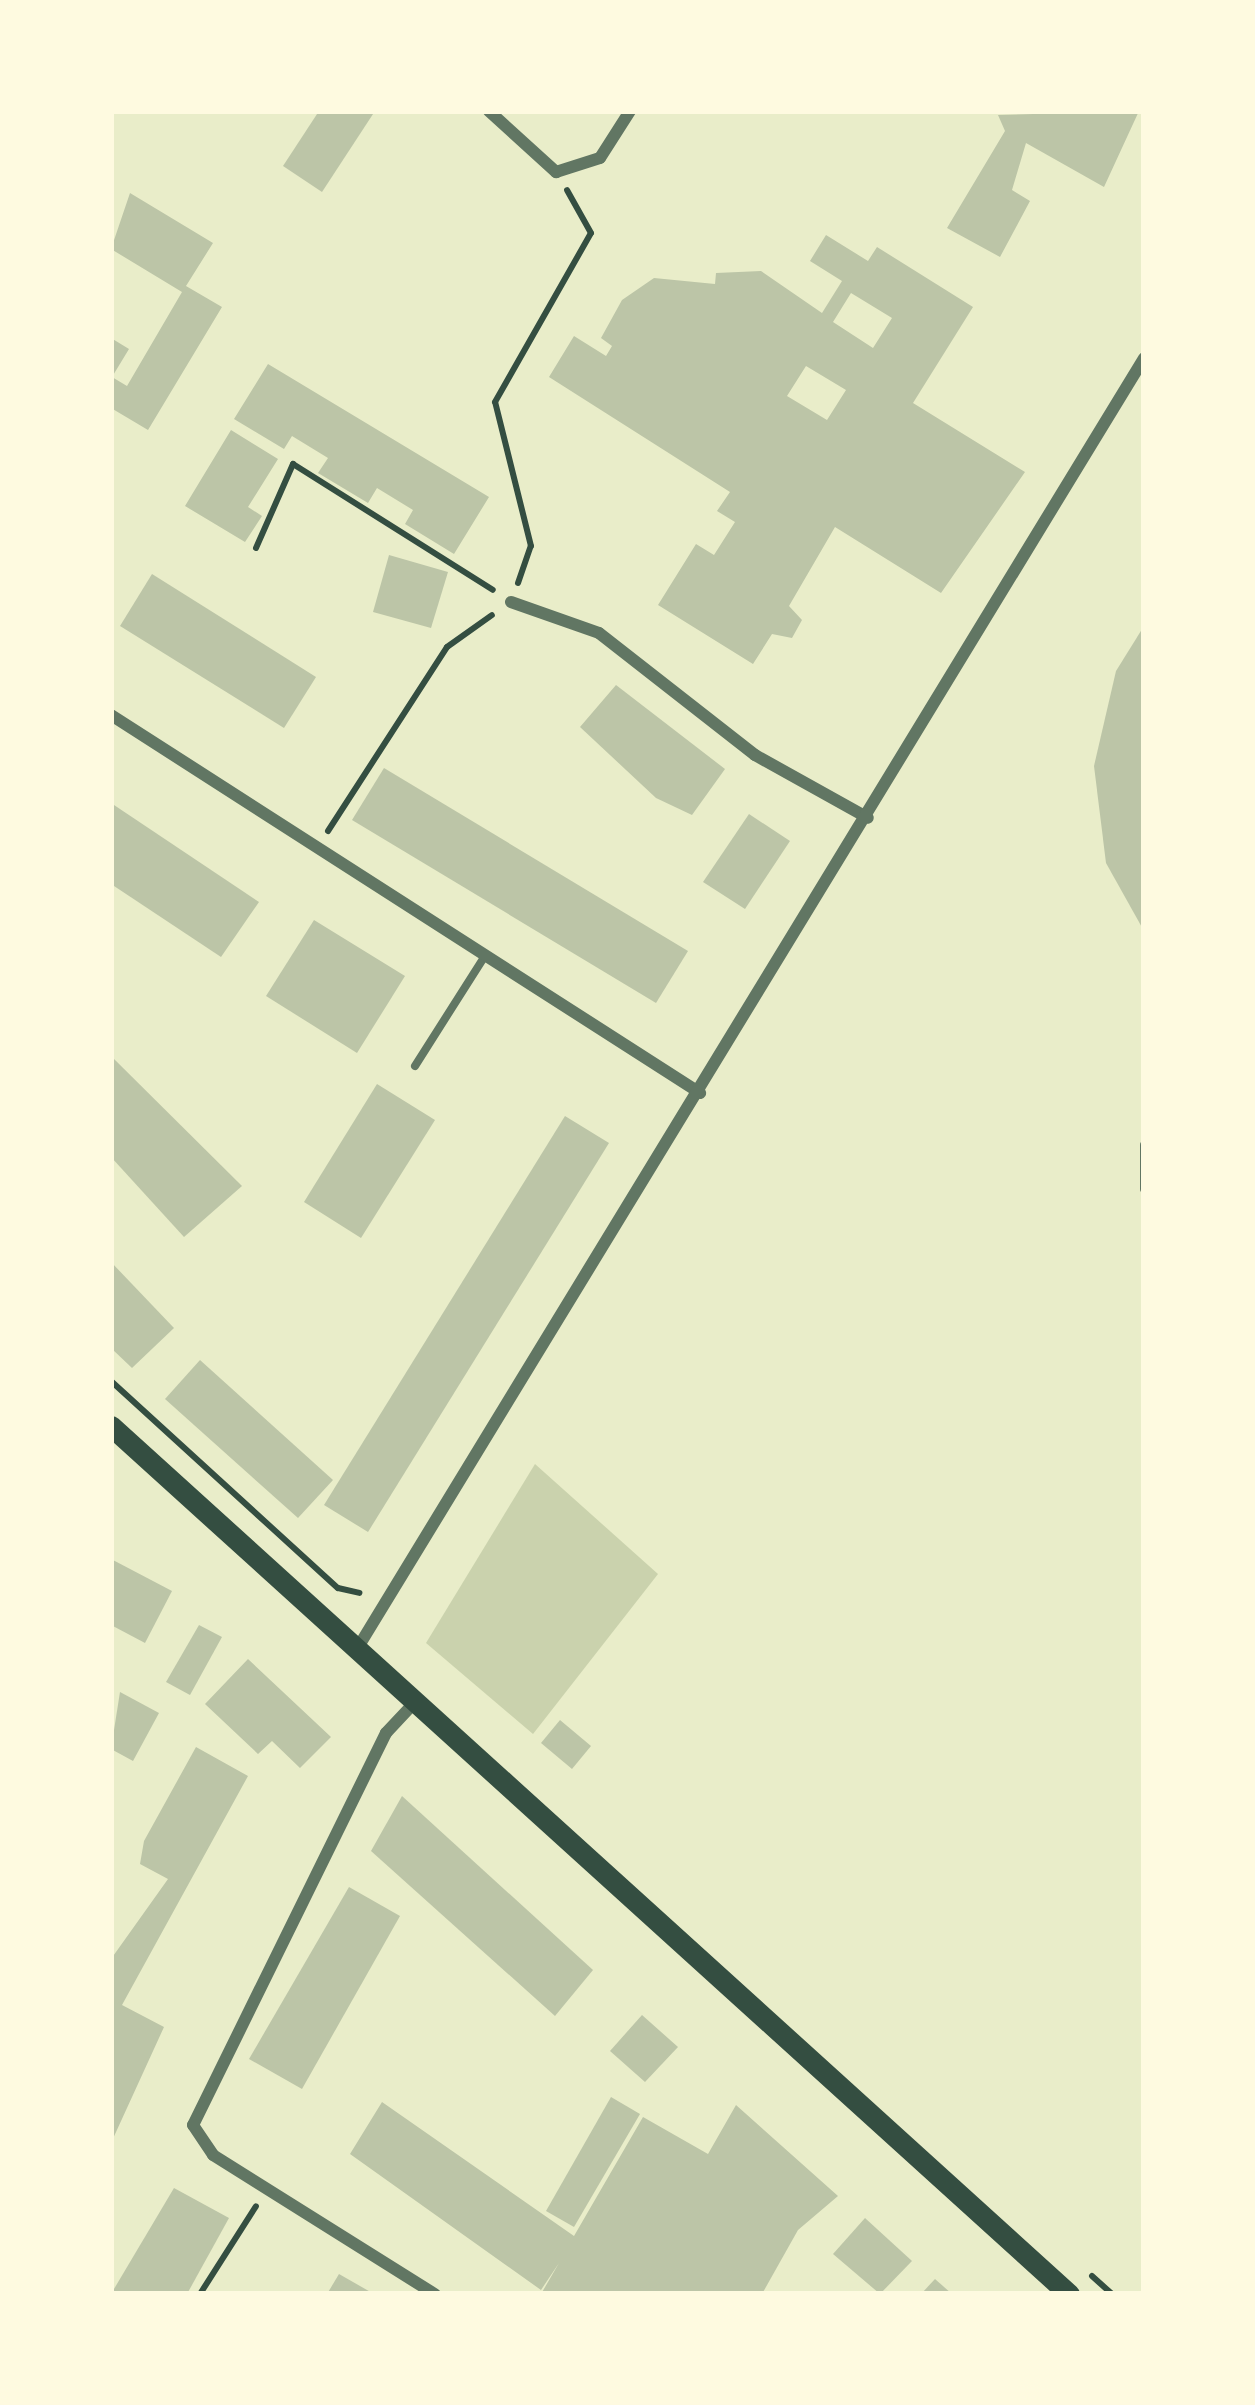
<!DOCTYPE html>
<html>
<head>
<meta charset="utf-8">
<style>
	body { margin:0 }
	#map { position:relative; width:1255px; height:2405px; overflow:hidden; background:#e9edc9; font-family:Raleway,sans-serif }
	div>[style] { position:absolute }
	[style*='--x'] { left:calc(var(--x)*1px); top:calc(var(--y)*1px); width:calc(var(--w)*1px); rotate:calc(var(--a)*1deg) }
	.green>* { inset:0; background:#cad2ad }
	.building>* { inset:0; background:#bcc5a7 }
	.path>* { height:6px; margin:-3px; padding:0 3px; transform-origin:3px; border-radius:3px; background:#344e41 }
	.service>* { height:8px; margin:-4px; padding:0 4px; transform-origin:4px; border-radius:4px; background:#617663 }
	.minor>* { height:12px; margin:-6px; padding:0 6px; transform-origin:6px; border-radius:6px; background:#617663 }
	.secondary>* { height:21px; margin:-10.5px; padding:0 10.5px; transform-origin:10.5px; border-radius:10.5px; background:#344e41 }
	span { translate:-50% -50%; white-space:nowrap; text-align:center; line-height:1.15; -webkit-text-stroke:12px #fefae0; paint-order:stroke }
	.frame { position:absolute; inset:0; border:114px solid #fefae0; pointer-events:none }
</style>
</head>
<body>
<div id="map">
	<div class="green">
		<i style="clip-path:polygon(535px 1464px,658px 1574px,533px 1734px,426px 1643px)"></i>
	</div>
	<div class="building">
		<i style="clip-path:polygon(319px 111px,375px 111px,322px 192px,283px 166px)"></i>
		<i style="clip-path:polygon(1139px 111px,1104px 187px,1026px 143px,1012px 190px,1030px 201px,1000px 257px,947px 228px,1005px 131px,998px 115px)"></i>
		<i style="clip-path:polygon(130px 193px,213px 243px,186px 286px,222px 307px,148px 430px,111px 408px,111px 338px,129px 349px,112px 377px,127px 386px,182px 292px,111px 249px)"></i>
		<i style="clip-path:polygon(evenodd,826px 235px,868px 261px,877px 247px,973px 307px,913px 403px,1025px 472px,941px 593px,835px 527px,789px 606px,802px 620px,792px 638px,772px 634px,753px 664px,658px 605px,696px 544px,714px 555px,735px 522px,717px 511px,730px 492px,549px 377px,574px 336px,606px 356px,612px 346px,601px 338px,622px 300px,654px 278px,715px 284px,716px 273px,761px 271px,822px 313px,842px 281px,810px 261px,826px 235px,851px 293px,892px 318px,873px 348px,833px 322px,851px 293px,826px 235px,806px 366px,846px 390px,827px 420px,787px 396px,806px 366px)"></i>
		<i style="clip-path:polygon(268px 364px,489px 497px,454px 554px,405px 524px,413px 510px,377px 488px,368px 503px,318px 473px,328px 458px,292px 436px,284px 449px,234px 419px)"></i>
		<i style="clip-path:polygon(231px 430px,278px 459px,248px 507px,262px 516px,245px 542px,185px 506px)"></i>
		<i style="clip-path:polygon(389px 555px,448px 572px,431px 628px,373px 612px)"></i>
		<i style="clip-path:polygon(152px 574px,316px 677px,284px 728px,120px 626px)"></i>
		<i style="clip-path:polygon(1144px 626px,1144px 931px,1106px 863px,1094px 766px,1116px 671px)"></i>
		<i style="clip-path:polygon(616px 685px,725px 769px,692px 815px,656px 798px,580px 727px)"></i>
		<i style="clip-path:polygon(384px 768px,688px 951px,656px 1003px,352px 820px)"></i>
		<i style="clip-path:polygon(111px 803px,259px 902px,221px 957px,111px 884px)"></i>
		<i style="clip-path:polygon(749px 814px,790px 841px,745px 909px,703px 882px)"></i>
		<i style="clip-path:polygon(314px 920px,405px 976px,357px 1053px,266px 996px)"></i>
		<i style="clip-path:polygon(111px 1056px,242px 1186px,184px 1237px,111px 1157px)"></i>
		<i style="clip-path:polygon(377px 1084px,435px 1120px,361px 1238px,304px 1202px)"></i>
		<i style="clip-path:polygon(565px 1116px,609px 1143px,368px 1532px,324px 1505px)"></i>
		<i style="clip-path:polygon(111px 1262px,174px 1328px,132px 1368px,111px 1348px)"></i>
		<i style="clip-path:polygon(200px 1360px,333px 1480px,298px 1518px,165px 1399px)"></i>
		<i style="clip-path:polygon(111px 1559px,172px 1591px,145px 1643px,111px 1625px)"></i>
		<i style="clip-path:polygon(199px 1625px,222px 1637px,190px 1695px,166px 1682px)"></i>
		<i style="clip-path:polygon(248px 1659px,331px 1737px,300px 1768px,272px 1741px,258px 1754px,205px 1704px)"></i>
		<i style="clip-path:polygon(120px 1692px,159px 1713px,133px 1761px,111px 1749px)"></i>
		<i style="clip-path:polygon(560px 1720px,591px 1746px,572px 1769px,541px 1743px)"></i>
		<i style="clip-path:polygon(196px 1747px,248px 1776px,122px 2005px,164px 2027px,111px 2143px,111px 1959px,168px 1879px,140px 1864px,144px 1841px)"></i>
		<i style="clip-path:polygon(402px 1796px,593px 1970px,555px 2016px,371px 1851px)"></i>
		<i style="clip-path:polygon(349px 1887px,400px 1916px,302px 2089px,249px 2059px)"></i>
		<i style="clip-path:polygon(642px 2015px,678px 2047px,645px 2082px,610px 2051px)"></i>
		<i style="clip-path:polygon(611px 2097px,640px 2114px,574px 2227px,546px 2211px)"></i>
		<i style="clip-path:polygon(382px 2102px,574px 2236px,643px 2117px,708px 2154px,736px 2105px,838px 2196px,798px 2230px,762px 2294px,541px 2294px,559px 2263px,541px 2290px,350px 2154px)"></i>
		<i style="clip-path:polygon(174px 2188px,229px 2218px,187px 2294px,111px 2294px)"></i>
		<i style="clip-path:polygon(865px 2218px,912px 2261px,880px 2294px,833px 2254px)"></i>
		<i style="clip-path:polygon(339px 2274px,374px 2294px,327px 2294px)"></i>
		<i style="clip-path:polygon(935px 2279px,952px 2294px,921px 2294px)"></i>
	</div>
	<div class="path">
		<i style="--x:256;--y:548;--w:92;--a:-66.2"></i>
		<i style="--x:293;--y:464;--w:236;--a:32.2"></i>
		<i style="--x:518;--y:583;--w:39;--a:-71"></i>
		<i style="--x:531;--y:546;--w:148;--a:-104"></i>
		<i style="--x:495;--y:402;--w:194;--a:-60.4"></i>
		<i style="--x:591;--y:233;--w:49;--a:-119.2"></i>
		<i style="--x:328;--y:831;--w:219;--a:-57.1"></i>
		<i style="--x:447;--y:647;--w:55;--a:-35.4"></i>
		<i style="--x:111;--y:1381;--w:307;--a:42.4"></i>
		<i style="--x:338;--y:1588;--w:22;--a:13"></i>
		<i style="--x:1092;--y:2276;--w:27;--a:42"></i>
		<i style="--x:200;--y:2294;--w:104;--a:-57.5"></i>
	</div>
	<div class="service">
		<i style="--x:415;--y:1066;--w:127;--a:-57.6"></i>
		<i style="--x:1144;--y:1145;--w:44;--a:90"></i>
	</div>
	<div class="minor">
		<i style="--x:489;--y:111;--w:91;--a:42.3"></i>
		<i style="--x:556;--y:172;--w:46;--a:-17.7"></i>
		<i style="--x:600;--y:158;--w:56;--a:-57.4"></i>
		<i style="--x:511;--y:602;--w:93;--a:19.4"></i>
		<i style="--x:599;--y:633;--w:198;--a:38"></i>
		<i style="--x:755;--y:755;--w:129;--a:29.1"></i>
		<i style="--x:111;--y:715;--w:700;--a:32.69"></i>
		<i style="--x:357;--y:1649;--w:1512;--a:-58.63"></i>
		<i style="--x:416;--y:1701;--w:44;--a:133.2"></i>
		<i style="--x:386;--y:1733;--w:437;--a:116.2"></i>
		<i style="--x:193;--y:2125;--w:36;--a:56"></i>
		<i style="--x:213;--y:2155;--w:262;--a:32.1"></i>
	</div>
	<div class="secondary">
		<i style="--x:111;--y:1426;--w:1293;--a:42.18"></i>
	</div>
	<div class="frame"></div>
</div>
</body>
</html>
